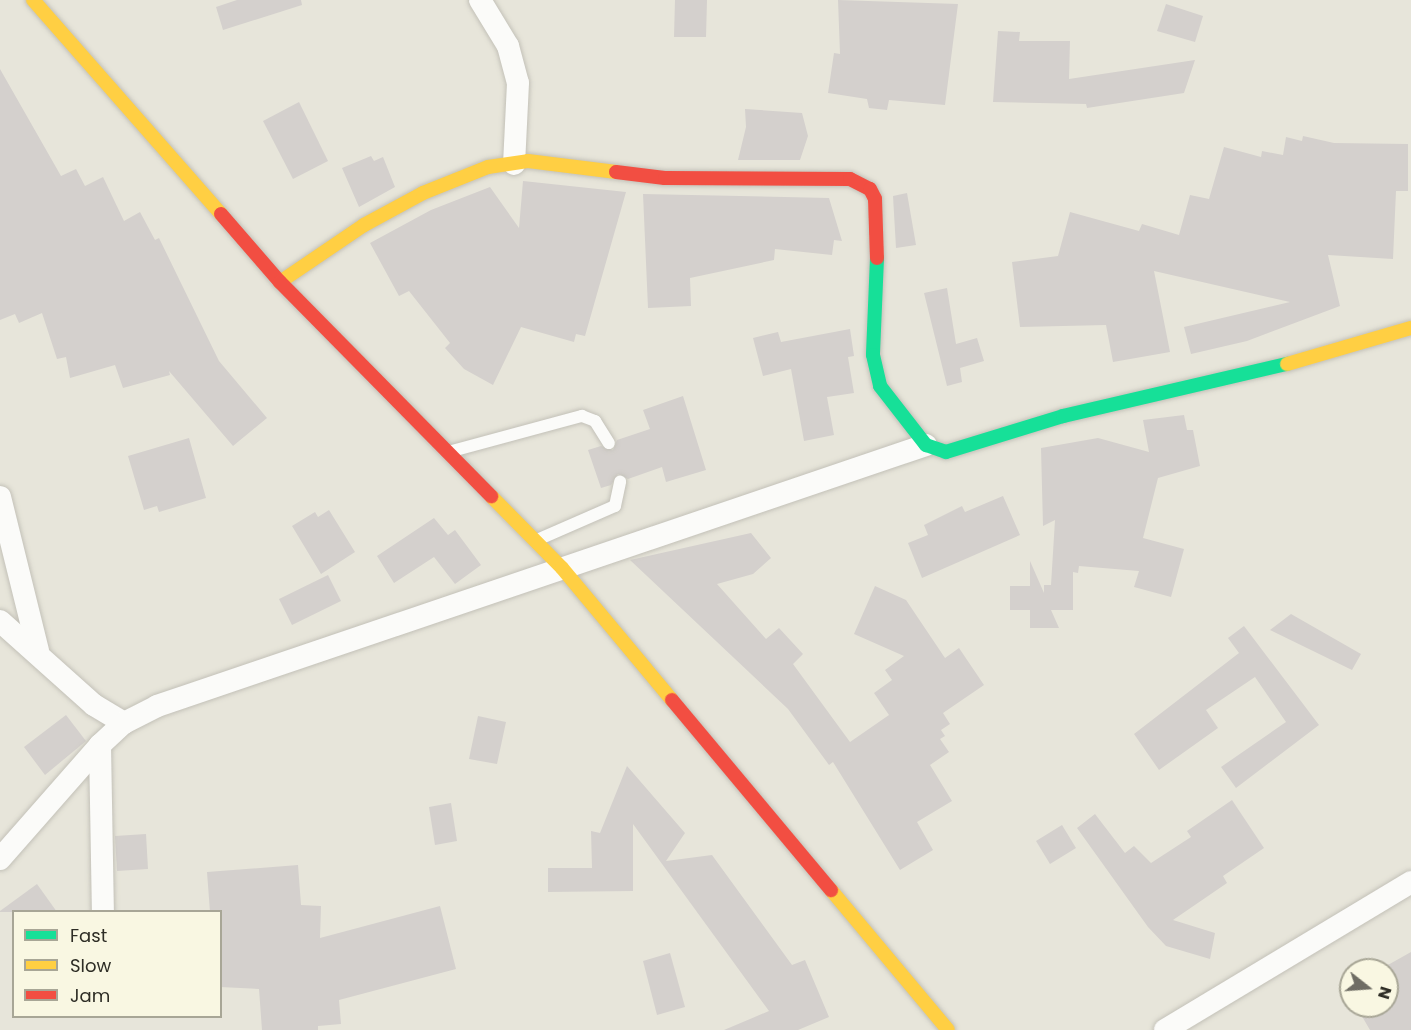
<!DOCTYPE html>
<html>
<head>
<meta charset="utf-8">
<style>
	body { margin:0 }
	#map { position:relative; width:1411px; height:1030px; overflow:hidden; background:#e7e5da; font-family:Poppins,sans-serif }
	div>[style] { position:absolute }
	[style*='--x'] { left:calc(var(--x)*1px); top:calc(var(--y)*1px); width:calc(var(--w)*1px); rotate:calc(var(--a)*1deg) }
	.building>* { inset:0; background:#d4d0cd }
	.roads { filter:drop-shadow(0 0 2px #c3c1b8) drop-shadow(0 0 2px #c3c1b8) }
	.lane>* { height:12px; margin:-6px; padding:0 6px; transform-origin:6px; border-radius:6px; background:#fbfbf9 }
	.street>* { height:22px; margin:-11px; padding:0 11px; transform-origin:11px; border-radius:11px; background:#fbfbf9 }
	.fast>* { height:14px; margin:-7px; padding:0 7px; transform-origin:7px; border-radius:7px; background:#16e098 }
	.slow>* { height:14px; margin:-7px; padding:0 7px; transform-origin:7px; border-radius:7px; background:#ffcf43 }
	.jam>* { height:14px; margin:-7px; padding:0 7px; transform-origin:7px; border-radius:7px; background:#f24e42 }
	span { translate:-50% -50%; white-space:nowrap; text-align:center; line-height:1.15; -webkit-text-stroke:4.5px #f9f7e2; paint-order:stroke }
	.legend { position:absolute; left:12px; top:910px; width:210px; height:108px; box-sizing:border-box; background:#f9f7e2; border:2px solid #a8a696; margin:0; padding:8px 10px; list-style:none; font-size:18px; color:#2e2d25 }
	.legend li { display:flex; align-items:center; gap:12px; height:30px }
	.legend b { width:30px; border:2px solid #a8a696 }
	.north { position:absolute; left:1339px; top:958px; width:60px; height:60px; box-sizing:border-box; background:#f9f7e2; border:2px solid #a8a696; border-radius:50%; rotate:107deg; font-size:16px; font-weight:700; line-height:24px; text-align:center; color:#2e2d25 }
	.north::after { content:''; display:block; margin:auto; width:21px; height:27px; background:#6f6d64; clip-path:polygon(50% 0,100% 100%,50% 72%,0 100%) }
</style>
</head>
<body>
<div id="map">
	<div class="building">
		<i style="clip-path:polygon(237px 0,301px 0,302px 5px,223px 30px,216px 7px)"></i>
		<i style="clip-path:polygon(675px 0,707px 0,706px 37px,674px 37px)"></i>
		<i style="clip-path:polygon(838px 0,958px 4px,945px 105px,889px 100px,887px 110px,869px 108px,867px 99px,828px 93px,834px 53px,840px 54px)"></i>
		<i style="clip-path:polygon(1166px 4px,1203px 16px,1195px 42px,1157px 31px)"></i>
		<i style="clip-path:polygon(998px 31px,1020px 32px,1019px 41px,1070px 41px,1069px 79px,1195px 60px,1184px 93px,1087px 108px,1086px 104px,993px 102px)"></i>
		<i style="clip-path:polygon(0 69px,61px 176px,76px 169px,85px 186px,103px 177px,124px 221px,140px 212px,155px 240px,159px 238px,219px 361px,267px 418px,233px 446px,169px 371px,170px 375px,123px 388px,115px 365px,70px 378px,66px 357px,57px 359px,42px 313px,19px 323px,15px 314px,0 320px)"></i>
		<i style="clip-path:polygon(299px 102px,328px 161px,293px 179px,263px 121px)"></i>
		<i style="clip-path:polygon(745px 109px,802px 113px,808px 136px,800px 160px,738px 160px,746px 127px)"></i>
		<i style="clip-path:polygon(1303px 136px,1334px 143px,1408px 144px,1408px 191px,1396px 191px,1393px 259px,1328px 255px,1340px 306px,1247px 341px,1191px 354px,1184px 327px,1290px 302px,1154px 271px,1170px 352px,1113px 362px,1106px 325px,1020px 327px,1012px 262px,1058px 256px,1070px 212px,1139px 231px,1142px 224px,1179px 235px,1190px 195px,1209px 199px,1224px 147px,1261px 157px,1262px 151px,1283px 155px,1286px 137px,1302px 141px)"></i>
		<i style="clip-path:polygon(371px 156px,374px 161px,383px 157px,395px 187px,359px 207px,342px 168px)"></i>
		<i style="clip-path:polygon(523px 181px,626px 192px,585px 336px,576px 334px,574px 342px,521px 327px,493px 385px,464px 369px,445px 348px,450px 343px,409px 291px,399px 296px,370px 243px,431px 210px,490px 187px,519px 228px)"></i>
		<i style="clip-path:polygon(907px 193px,916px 245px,896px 248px,893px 196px)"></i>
		<i style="clip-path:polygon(643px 194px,829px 198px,842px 241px,834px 240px,832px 255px,775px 249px,774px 260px,690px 278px,691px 306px,648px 308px)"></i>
		<i style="clip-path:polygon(947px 288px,956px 344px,977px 338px,984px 361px,960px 368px,962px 382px,947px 386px,924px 293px)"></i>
		<i style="clip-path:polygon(850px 329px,854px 356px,848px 357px,854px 393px,827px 397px,834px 435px,804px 441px,791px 369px,763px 376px,753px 338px,778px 332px,781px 342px)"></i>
		<i style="clip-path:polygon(683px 396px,706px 470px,666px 482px,662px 467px,628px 479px,618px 474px,611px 485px,601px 488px,588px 450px,601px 446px,613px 450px,617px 440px,650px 429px,643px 410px)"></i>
		<i style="clip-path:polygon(1184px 415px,1187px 430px,1193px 430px,1200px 466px,1158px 478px,1143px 538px,1184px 549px,1171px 597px,1134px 587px,1139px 571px,1079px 566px,1078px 573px,1073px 572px,1073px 610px,1051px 610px,1059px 628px,1030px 628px,1030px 610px,1010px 610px,1010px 586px,1030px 586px,1030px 561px,1044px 593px,1044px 585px,1051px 585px,1055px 520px,1043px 526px,1041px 448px,1098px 438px,1149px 452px,1143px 420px)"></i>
		<i style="clip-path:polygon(189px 438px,206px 498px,159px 512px,157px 506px,144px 510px,128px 456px)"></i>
		<i style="clip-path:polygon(1003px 496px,1020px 535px,922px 578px,908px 543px,928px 535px,924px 525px,962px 506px,965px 512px)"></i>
		<i style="clip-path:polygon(329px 510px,355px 552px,321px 574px,292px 526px,315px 512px,318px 517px)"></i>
		<i style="clip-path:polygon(434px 518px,448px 535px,455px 530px,481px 565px,455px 584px,434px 557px,394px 583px,377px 556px)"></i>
		<i style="clip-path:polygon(751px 533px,771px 558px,753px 574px,717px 584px,766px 639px,779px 628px,803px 654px,793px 664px,850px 742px,889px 715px,874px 693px,892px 680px,885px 670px,904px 656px,854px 634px,875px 586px,906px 600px,945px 658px,959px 648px,984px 685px,943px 713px,950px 724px,941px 730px,945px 736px,940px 739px,949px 752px,930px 765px,952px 801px,917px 822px,933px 850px,900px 870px,833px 762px,829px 765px,788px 709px,630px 560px)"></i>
		<i style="clip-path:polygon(328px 575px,341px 601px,292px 625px,279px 599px)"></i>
		<i style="clip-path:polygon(1291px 614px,1361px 654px,1352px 670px,1270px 630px)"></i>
		<i style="clip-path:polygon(1244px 626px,1319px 725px,1236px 788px,1221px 767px,1286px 722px,1255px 677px,1206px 710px,1218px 728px,1159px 770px,1134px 734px,1239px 653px,1228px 638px)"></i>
		<i style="clip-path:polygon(66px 715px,86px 741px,45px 775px,24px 747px)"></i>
		<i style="clip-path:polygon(478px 716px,506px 722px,497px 764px,469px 759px)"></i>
		<i style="clip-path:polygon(627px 766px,685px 833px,666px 861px,712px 855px,792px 965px,805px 960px,829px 1017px,798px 1030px,724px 1030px,769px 1011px,633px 824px,633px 891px,548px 892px,548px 868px,592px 868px,591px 831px,600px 833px)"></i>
		<i style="clip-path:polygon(1232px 800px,1264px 848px,1223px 876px,1227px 883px,1173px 920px,1215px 933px,1210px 959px,1166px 946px,1148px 927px,1077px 828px,1095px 814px,1125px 853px,1134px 846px,1151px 863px,1191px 837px,1187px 831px)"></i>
		<i style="clip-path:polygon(451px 803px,457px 841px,435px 845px,429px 807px)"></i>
		<i style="clip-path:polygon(1062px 825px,1076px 848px,1050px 864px,1036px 841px)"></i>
		<i style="clip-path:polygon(146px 834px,148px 869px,117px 871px,115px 836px)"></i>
		<i style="clip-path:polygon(298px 865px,301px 905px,321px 906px,320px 938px,440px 906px,456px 969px,339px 1000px,341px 1024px,318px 1026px,318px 1030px,262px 1030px,259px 989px,220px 987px,220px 912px,210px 912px,207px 872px)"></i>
		<i style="clip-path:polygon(37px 884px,57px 912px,0 912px,0 911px)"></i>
		<i style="clip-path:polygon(1411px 952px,1411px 1030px,1370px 1030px,1356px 1006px,1387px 1006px,1387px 970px,1379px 970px)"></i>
		<i style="clip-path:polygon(670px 953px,685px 1007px,657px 1015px,643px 961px)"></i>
	</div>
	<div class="roads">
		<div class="lane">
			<i style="--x:452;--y:451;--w:135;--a:-15.1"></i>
			<i style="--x:582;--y:416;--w:14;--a:21"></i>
			<i style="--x:595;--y:421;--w:26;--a:58"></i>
			<i style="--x:537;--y:540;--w:85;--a:-23.6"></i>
			<i style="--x:615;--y:506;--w:25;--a:-78"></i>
		</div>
		<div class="street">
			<i style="--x:480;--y:0;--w:54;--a:58.7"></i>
			<i style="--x:508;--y:46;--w:38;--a:75"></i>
			<i style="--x:518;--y:83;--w:81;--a:92.8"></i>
			<i style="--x:0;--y:497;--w:159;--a:76.1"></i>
			<i style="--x:0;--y:621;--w:126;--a:41.8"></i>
			<i style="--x:94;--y:705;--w:35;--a:31"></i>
			<i style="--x:100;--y:745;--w:167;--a:89"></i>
			<i style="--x:0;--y:859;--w:152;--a:-48.7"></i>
			<i style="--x:100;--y:745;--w:33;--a:-43"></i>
			<i style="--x:124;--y:723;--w:37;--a:-27"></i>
			<i style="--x:157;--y:706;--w:812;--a:-18.75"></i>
			<i style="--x:1165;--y:1030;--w:287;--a:-31"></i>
		</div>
		<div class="fast">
			<i style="--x:877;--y:258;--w:97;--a:92.4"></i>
			<i style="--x:873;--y:355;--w:32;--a:77"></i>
			<i style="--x:880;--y:386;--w:75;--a:52.1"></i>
			<i style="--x:926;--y:445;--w:21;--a:19"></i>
			<i style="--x:946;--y:452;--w:122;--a:-17.1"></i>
			<i style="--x:1063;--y:416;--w:230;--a:-13.1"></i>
		</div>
		<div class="slow">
			<i style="--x:33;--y:0;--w:285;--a:48.7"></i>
			<i style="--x:280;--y:282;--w:102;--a:-34.2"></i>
			<i style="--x:364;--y:225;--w:67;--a:-28.5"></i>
			<i style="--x:423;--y:193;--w:70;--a:-21.8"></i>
			<i style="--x:488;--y:167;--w:40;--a:-8.5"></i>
			<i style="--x:528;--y:161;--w:89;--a:7.1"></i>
			<i style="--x:1287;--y:364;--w:129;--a:-16.2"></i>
			<i style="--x:491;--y:496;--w:101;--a:45.4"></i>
			<i style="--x:562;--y:568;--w:172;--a:50.2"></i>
			<i style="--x:831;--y:890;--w:182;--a:50.1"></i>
		</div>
		<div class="jam">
			<i style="--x:616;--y:172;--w:49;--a:7"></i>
			<i style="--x:665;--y:178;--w:185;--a:0.3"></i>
			<i style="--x:850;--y:179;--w:22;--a:27"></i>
			<i style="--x:870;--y:189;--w:11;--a:63"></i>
			<i style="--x:875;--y:199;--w:59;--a:88.1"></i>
			<i style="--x:221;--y:214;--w:90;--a:49.1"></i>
			<i style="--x:280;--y:282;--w:301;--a:45.4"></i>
			<i style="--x:672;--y:700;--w:248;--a:50.1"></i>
		</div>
	</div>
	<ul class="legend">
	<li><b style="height:8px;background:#16e098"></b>Fast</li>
	<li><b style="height:8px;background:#ffcf43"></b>Slow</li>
	<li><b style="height:8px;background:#f24e42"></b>Jam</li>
	</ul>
	<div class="north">N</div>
</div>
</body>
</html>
